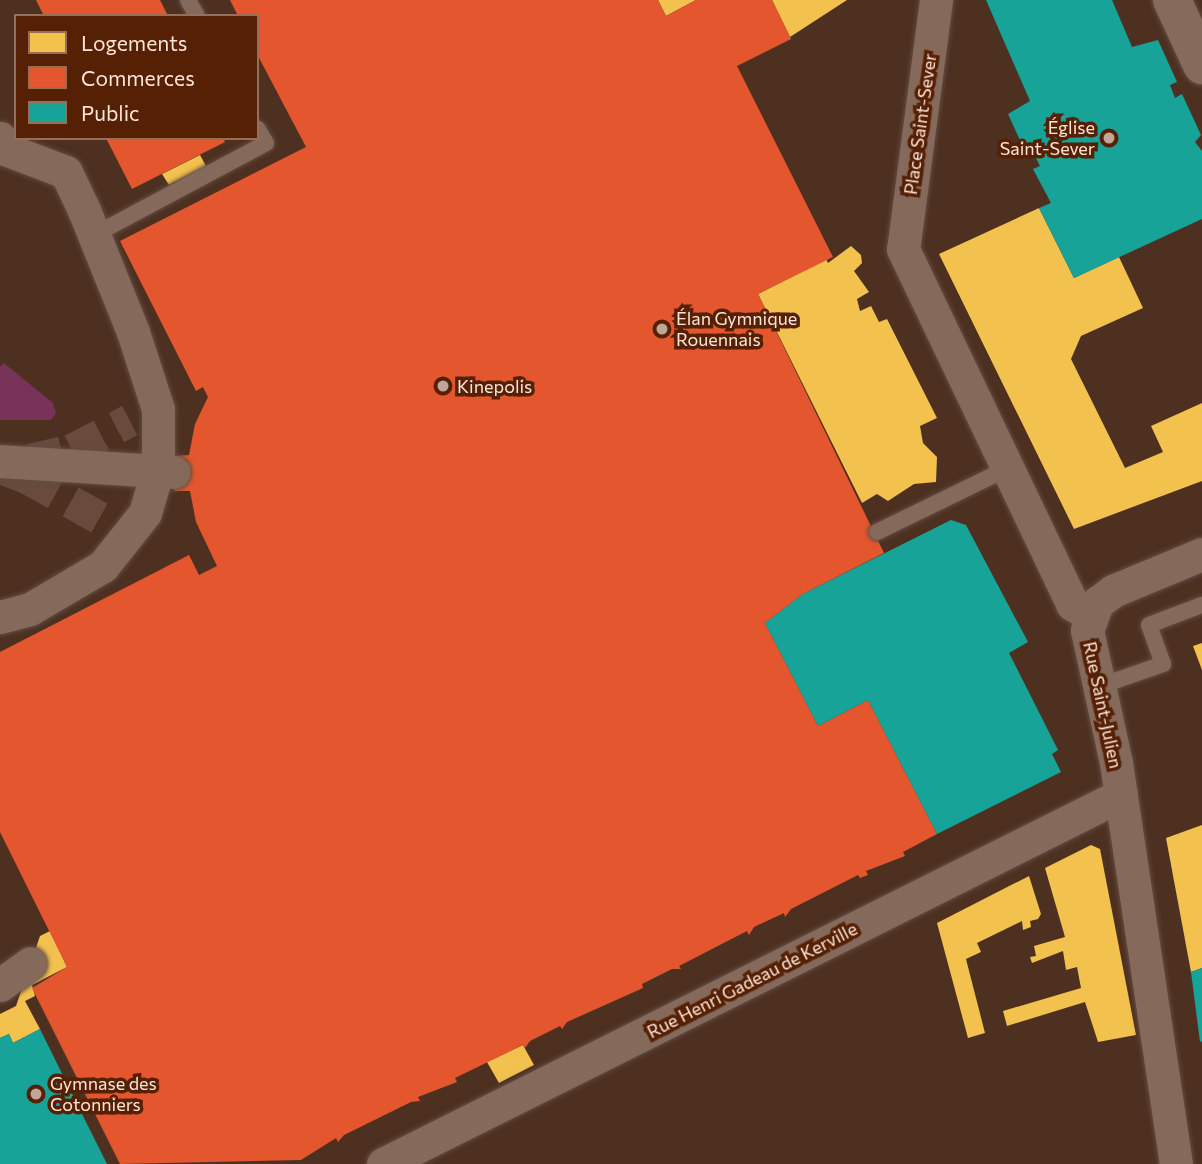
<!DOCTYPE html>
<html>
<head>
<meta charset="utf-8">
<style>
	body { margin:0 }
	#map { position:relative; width:1202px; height:1164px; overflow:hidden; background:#4e3021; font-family:Commissioner,sans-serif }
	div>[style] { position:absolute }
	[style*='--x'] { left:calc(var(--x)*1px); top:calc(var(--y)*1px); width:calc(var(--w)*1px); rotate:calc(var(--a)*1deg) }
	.green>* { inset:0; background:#773358 }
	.homes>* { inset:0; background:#f2c14e }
	.shops>* { inset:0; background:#e4572e }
	.public>* { inset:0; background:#17a398 }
	.street-tunnel>* { height:33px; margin-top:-16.5px; transform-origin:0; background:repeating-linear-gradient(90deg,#684b3d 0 33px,transparent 0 50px) }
	.roads { filter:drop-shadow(0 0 2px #614c41) drop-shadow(0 0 2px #614c41) }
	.lane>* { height:16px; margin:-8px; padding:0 8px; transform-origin:8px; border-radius:8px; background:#856a5c }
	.street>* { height:33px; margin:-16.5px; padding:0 16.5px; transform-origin:16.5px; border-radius:16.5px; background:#856a5c }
	.secondary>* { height:38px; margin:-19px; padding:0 19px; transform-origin:19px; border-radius:19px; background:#866b5d }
	.dots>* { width:19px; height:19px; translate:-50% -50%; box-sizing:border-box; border:4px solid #552003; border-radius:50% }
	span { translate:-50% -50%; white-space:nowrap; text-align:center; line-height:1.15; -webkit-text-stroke:7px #552003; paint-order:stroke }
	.street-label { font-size:18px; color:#fee4d9 }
	.poi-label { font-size:18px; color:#fee4d9 }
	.right { translate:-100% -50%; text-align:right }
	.left { translate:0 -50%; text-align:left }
	.legend { position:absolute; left:14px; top:14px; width:245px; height:126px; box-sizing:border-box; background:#552003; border:2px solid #996e59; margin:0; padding:9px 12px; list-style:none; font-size:21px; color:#fee4d9 }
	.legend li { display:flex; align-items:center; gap:14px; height:35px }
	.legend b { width:35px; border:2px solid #996e59 }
</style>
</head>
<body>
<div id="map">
	<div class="green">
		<i style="clip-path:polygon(4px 363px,53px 403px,56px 413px,51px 420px,0 420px,0 367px)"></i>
	</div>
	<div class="homes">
		<i style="clip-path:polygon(658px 0,696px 0,666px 16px)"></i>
		<i style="clip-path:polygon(772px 0,847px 0,790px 37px)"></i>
		<i style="clip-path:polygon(200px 155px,206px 166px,169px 185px,162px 174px)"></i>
		<i style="clip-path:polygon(1039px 208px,1074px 278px,1119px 257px,1143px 308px,1081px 336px,1071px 359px,1125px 468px,1163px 452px,1151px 426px,1202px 403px,1202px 481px,1074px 529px,939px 254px)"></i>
		<i style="clip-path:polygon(851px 246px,861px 255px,862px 263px,854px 271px,869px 292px,857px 299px,860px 311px,871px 306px,879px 322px,887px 319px,937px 418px,920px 426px,923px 443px,937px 457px,936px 482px,914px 484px,888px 501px,877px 494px,862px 503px,758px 294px,826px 259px,828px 263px)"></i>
		<i style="clip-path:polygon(1202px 643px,1202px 670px,1193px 646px)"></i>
		<i style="clip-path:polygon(1202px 825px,1202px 968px,1191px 972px,1166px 838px)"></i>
		<i style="clip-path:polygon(1091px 845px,1100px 849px,1136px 1035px,1098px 1042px,1085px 1002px,1007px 1026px,1003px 1011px,1081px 988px,1077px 967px,1066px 970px,1063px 951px,1032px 963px,1030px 957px,1036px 956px,1034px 946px,1065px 937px,1045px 868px)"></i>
		<i style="clip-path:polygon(1029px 876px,1041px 914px,1038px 919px,1030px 921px,1031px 927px,1023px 930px,1022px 921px,977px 943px,981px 952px,966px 959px,985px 1033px,968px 1038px,937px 923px)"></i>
		<i style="clip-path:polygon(50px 931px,67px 967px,32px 985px,35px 996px,25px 1001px,40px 1029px,13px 1043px,9px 1034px,0 1038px,0 1014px,16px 1006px,40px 936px)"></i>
		<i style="clip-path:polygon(523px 1045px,534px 1065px,499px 1083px,487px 1062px)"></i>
	</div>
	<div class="shops">
		<i style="clip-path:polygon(36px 0,160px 0,168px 16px,44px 16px)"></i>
		<i style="clip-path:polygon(230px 0,658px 0,666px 16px,696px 0,772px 0,791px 39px,737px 66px,833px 257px,758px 294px,884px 553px,803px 594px,765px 623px,818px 726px,868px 700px,937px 834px,903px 852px,905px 856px,866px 871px,868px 875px,860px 878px,858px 875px,791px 909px,785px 917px,784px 913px,754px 927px,749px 935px,747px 931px,679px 966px,681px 969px,672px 969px,642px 984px,643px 988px,567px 1022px,562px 1029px,560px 1026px,530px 1041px,525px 1048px,523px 1045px,455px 1078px,457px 1082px,418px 1097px,420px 1101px,411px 1102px,344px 1135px,338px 1142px,336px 1138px,301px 1160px,120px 1164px,32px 988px,67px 967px,0 832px,0 652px,189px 555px,199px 575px,217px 566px,196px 522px,190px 491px,174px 491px,174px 456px,189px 455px,195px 424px,208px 397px,203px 387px,196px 391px,120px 241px,306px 147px,257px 54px,257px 16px,238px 16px)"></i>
		<i style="clip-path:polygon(106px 138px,223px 138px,225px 142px,132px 189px)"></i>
	</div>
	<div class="public">
		<i style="clip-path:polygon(986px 0,1112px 0,1132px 47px,1158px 40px,1177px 82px,1170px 85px,1175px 98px,1182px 94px,1201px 135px,1195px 142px,1202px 151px,1202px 219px,1074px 278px,1039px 208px,1051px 203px,1033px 169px,1040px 166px,1034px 154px,1028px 158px,1008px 114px,1030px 101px)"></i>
		<i style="clip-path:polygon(951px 520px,966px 525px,1028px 642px,1009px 653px,1058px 750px,1052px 754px,1061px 772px,937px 834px,868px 700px,818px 726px,765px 623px,803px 594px)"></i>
		<i style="clip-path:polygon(1202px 968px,1202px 1041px,1200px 1042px,1191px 972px)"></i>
		<i style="clip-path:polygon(40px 1029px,82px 1114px,107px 1164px,0 1164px,0 1038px,9px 1034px,13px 1043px)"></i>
	</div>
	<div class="street-tunnel">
		<i style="--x:30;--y:460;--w:43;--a:-13.4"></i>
		<i style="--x:72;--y:450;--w:65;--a:-27.3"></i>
		<i style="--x:0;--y:467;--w:29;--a:20"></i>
		<i style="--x:27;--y:477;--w:96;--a:29.2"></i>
	</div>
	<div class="roads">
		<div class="lane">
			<i style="--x:188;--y:0;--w:18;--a:61"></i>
			<i style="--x:94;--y:235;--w:195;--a:-28.1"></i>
			<i style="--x:266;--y:143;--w:17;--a:-121"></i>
			<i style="--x:877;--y:532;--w:146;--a:-26"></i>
			<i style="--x:1100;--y:686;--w:67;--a:-19.2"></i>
			<i style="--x:1163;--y:664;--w:41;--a:-109.7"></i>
			<i style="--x:1149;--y:625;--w:57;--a:-20.7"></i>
		</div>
		<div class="street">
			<i style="--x:936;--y:0;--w:251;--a:97.5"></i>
			<i style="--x:903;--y:249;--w:393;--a:64.5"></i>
			<i style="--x:1072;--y:604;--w:21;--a:31"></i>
			<i style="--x:0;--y:138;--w:12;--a:66"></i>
			<i style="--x:5;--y:149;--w:65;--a:20.7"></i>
			<i style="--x:66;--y:172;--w:42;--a:64.7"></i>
			<i style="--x:84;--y:210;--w:131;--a:68.1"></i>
			<i style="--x:133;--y:332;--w:81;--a:72"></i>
			<i style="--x:158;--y:409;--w:60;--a:90"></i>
			<i style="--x:158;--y:469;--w:46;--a:106.5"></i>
			<i style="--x:145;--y:513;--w:68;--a:128.4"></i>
			<i style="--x:103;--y:566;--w:85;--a:149.5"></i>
			<i style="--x:30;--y:609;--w:31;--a:165"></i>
			<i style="--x:0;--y:461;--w:174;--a:3.6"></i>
			<i style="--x:0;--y:985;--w:37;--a:-36"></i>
			<i style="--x:383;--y:1164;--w:825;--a:-26.57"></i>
			<i style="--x:1176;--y:1164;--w:405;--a:-98.5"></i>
			<i style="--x:1116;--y:763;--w:136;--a:-102.3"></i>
			<i style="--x:1087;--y:630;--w:30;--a:-69"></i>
			<i style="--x:1098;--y:602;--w:19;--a:-36"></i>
			<i style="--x:1113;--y:591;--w:96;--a:-22.6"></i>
		</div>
		<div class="secondary">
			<i style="--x:1172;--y:0;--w:72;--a:65.2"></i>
		</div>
	</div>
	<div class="dots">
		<i style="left:1109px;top:138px;background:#c0a599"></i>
		<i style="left:662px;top:329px;background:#c0a599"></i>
		<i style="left:443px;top:386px;background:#c0a599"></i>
		<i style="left:36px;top:1094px;background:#c0a599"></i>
	</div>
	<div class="street-label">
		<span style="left:920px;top:124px;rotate:-82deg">Place Saint-Sever</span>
		<span style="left:1103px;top:705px;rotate:78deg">Rue Saint-Julien</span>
		<span style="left:752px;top:980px;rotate:-27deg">Rue Henri Gadeau de Kerville</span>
	</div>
	<div class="poi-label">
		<span class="right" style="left:1095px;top:138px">Église<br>Saint-Sever</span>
		<span class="left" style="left:676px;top:329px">Élan Gymnique<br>Rouennais</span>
		<span class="left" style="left:457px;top:386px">Kinepolis</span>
		<span class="left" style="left:50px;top:1094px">Gymnase des<br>Cotonniers</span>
	</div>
	<ul class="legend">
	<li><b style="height:19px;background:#f2c14e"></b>Logements</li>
	<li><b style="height:19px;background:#e4572e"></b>Commerces</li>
	<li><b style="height:19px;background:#17a398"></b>Public</li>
	</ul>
</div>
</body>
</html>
